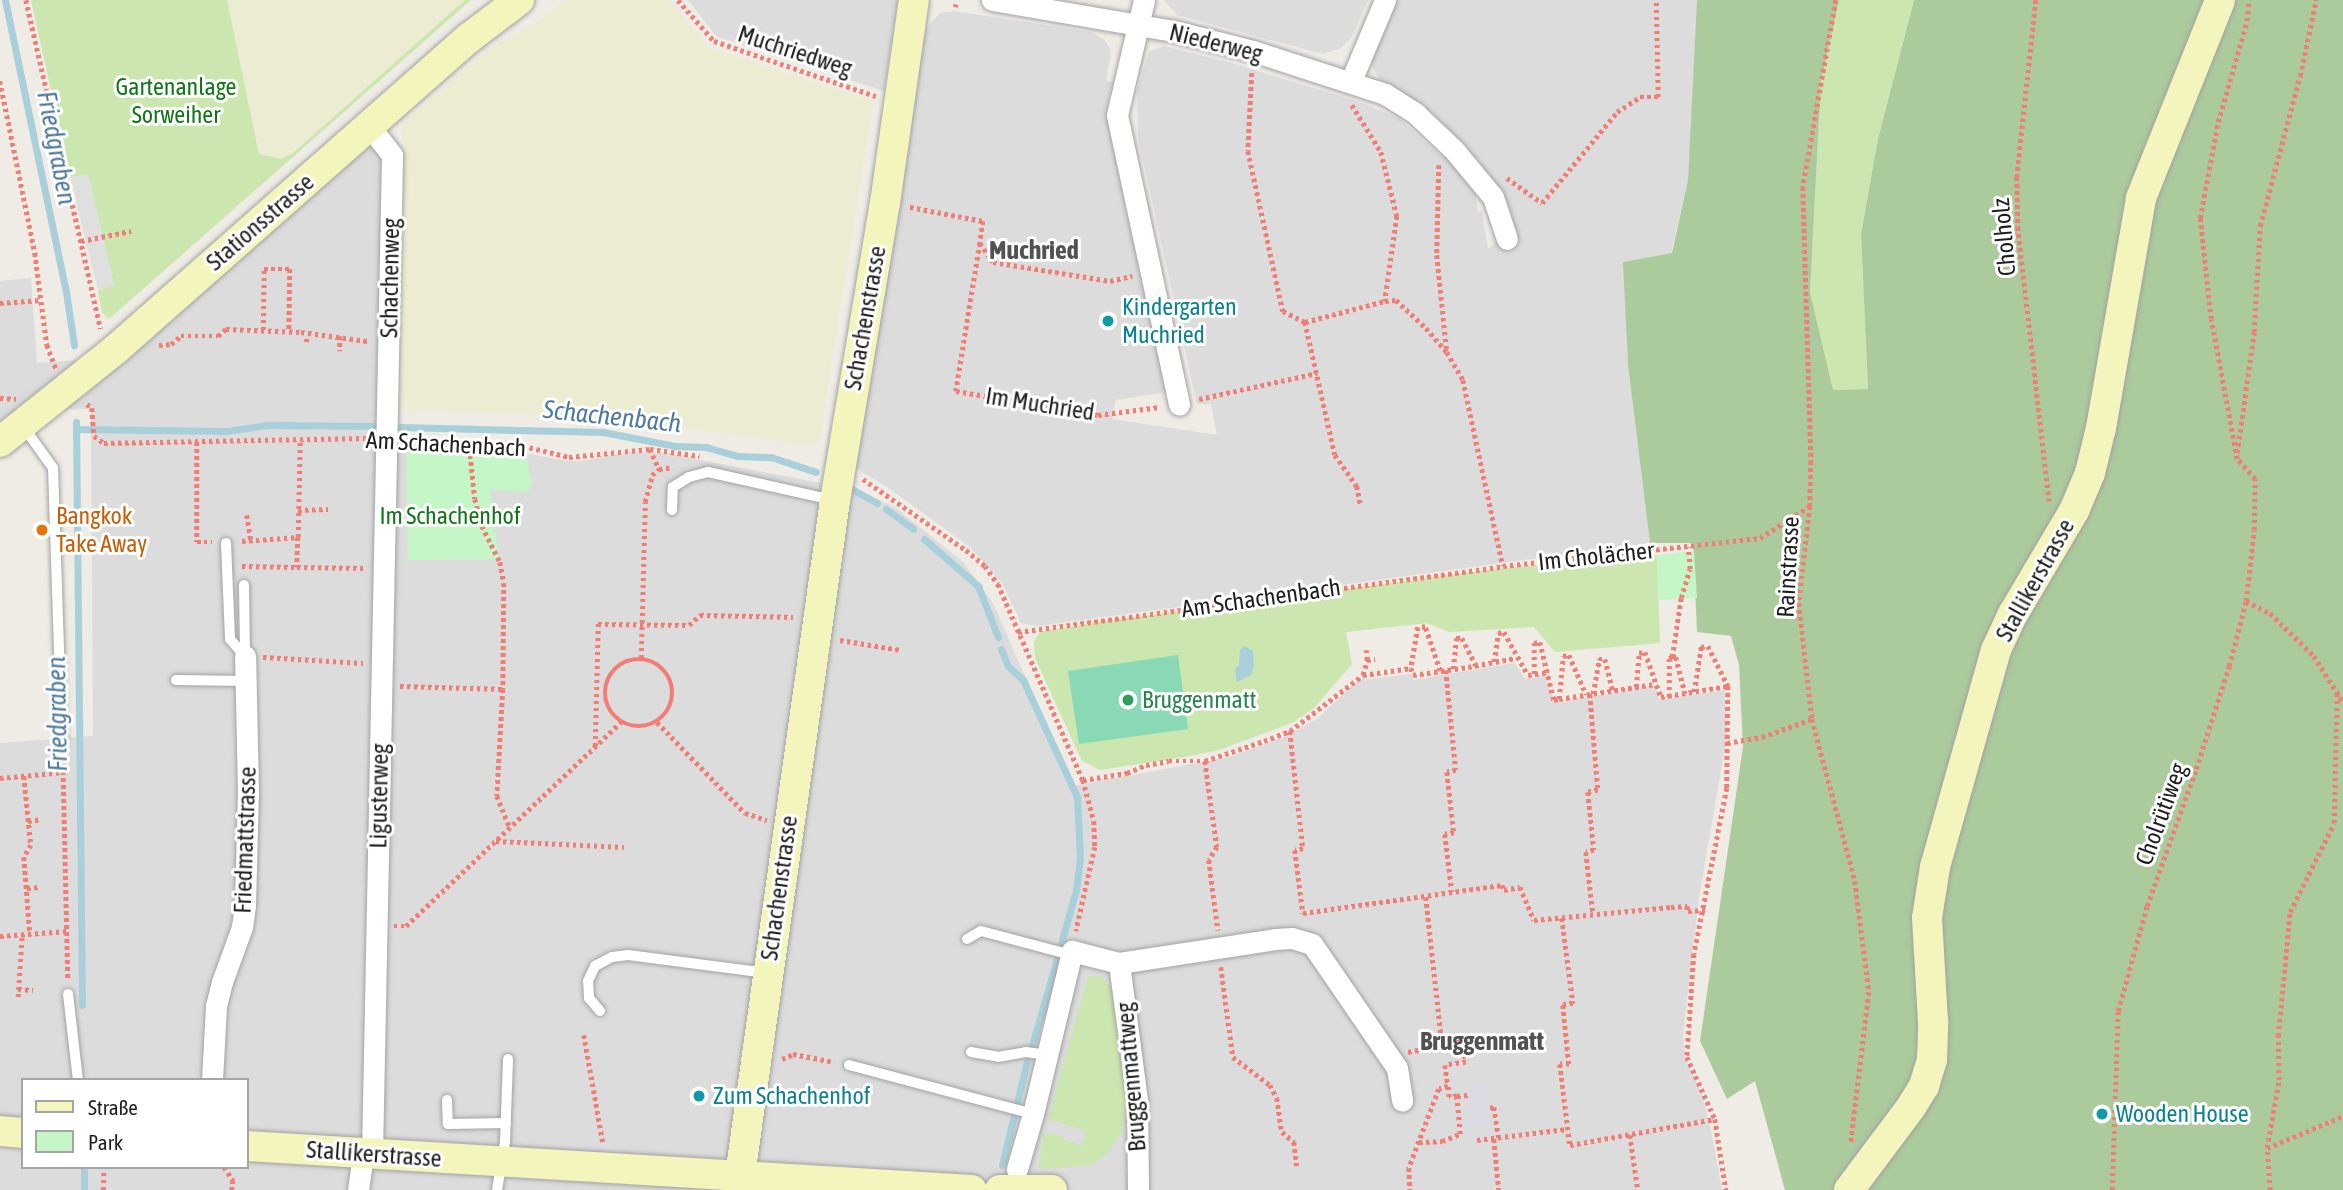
<!DOCTYPE html>
<html>
<head>
<meta charset="utf-8">
<style>
	body { margin:0 }
	#map { position:relative; width:2343px; height:1190px; overflow:hidden; background:#efebe5; font-family:"Asap Condensed",sans-serif }
	div>[style] { position:absolute }
	[style*='--x'] { left:calc(var(--x)*1px); top:calc(var(--y)*1px); width:calc(var(--w)*1px); rotate:calc(var(--a)*1deg) }
	.residential>* { inset:0; background:#dddcdc }
	.farmland>* { inset:0; background:#ebecd2 }
	.grass>* { inset:0; background:#cce6af }
	.forest>* { inset:0; background:#accb9d }
	.park>* { inset:0; background:#c5f6c8 }
	.pitch>* { inset:0; background:#89d9b7 }
	.parking>* { inset:0; background:#dfdfdf }
	.plaza>* { inset:0; background:#dadae4 }
	.water>* { inset:0; background:#a9d0da }
	.stream>* { height:7px; margin:-3.5px; padding:0 3.5px; transform-origin:3.5px; border-radius:3.5px; background:#a9d0da }
	.path>* { height:4.5px; margin-top:-2.25px; transform-origin:0; background:repeating-linear-gradient(90deg,#f17d75 0 3.5px,transparent 0 7px) }
	.path>.ring { margin:-2.25px; padding:0; box-sizing:content-box; background:none; border:4.5px solid #f17d75; border-radius:50% }
	.roads { filter:drop-shadow(0 0 2px #a3a3a3) drop-shadow(0 0 2px #a3a3a3) }
	.lane>* { height:10px; margin:-5px; padding:0 5px; transform-origin:5px; border-radius:5px; background:#fff }
	.street>* { height:21px; margin:-10.5px; padding:0 10.5px; transform-origin:10.5px; border-radius:10.5px; background:#fff }
	.secondary>* { height:30px; margin:-15px; padding:0 15px; transform-origin:15px; border-radius:15px; background:#f4f5bd }
	.dots>* { width:19px; height:19px; translate:-50% -50%; box-sizing:border-box; border:4px solid #fff; border-radius:50% }
	span { translate:-50% -50%; white-space:nowrap; text-align:center; line-height:1.15; -webkit-text-stroke:6px #fff; paint-order:stroke }
	.street-label { font-size:24px; color:#1f1f1f }
	.park-label { font-size:24px; color:#137618 }
	.culture-label { font-size:24px; color:#0d838f }
	.left { translate:0 -50%; text-align:left }
	.food-label { font-size:24px; color:#c56008 }
	.leisure-label { font-size:24px; color:#27864d }
	.water-label { font-size:26px; color:#4e7aa0; font-style:italic }
	.neighbourhood-label { font-size:26px; color:#525252; font-weight:700 }
	.legend { position:absolute; left:21px; top:1078px; width:228px; height:91px; box-sizing:border-box; background:#fff; border:2px solid #a5a5a5; margin:0; padding:9px 12px; list-style:none; font-size:21px; color:#1f1f1f }
	.legend li { display:flex; align-items:center; gap:14px; height:35px }
	.legend b { width:35px; border:2px solid #a5a5a5 }
</style>
</head>
<body>
<div id="map">
	<div class="residential">
		<i style="clip-path:polygon(688px 0,898px 0,884px 91px,716px 36px)"></i>
		<i style="clip-path:polygon(1164px 0,1368px 0,1352px 37px,1341px 48px,1323px 54px,1177px 15px)"></i>
		<i style="clip-path:polygon(1397px 0,1710px 0,1688px 180px,1671px 253px,1624px 262px,1628px 365px,1650px 543px,1037px 626px,1021px 623px,1002px 583px,970px 547px,887px 487px,852px 466px,923px 35px,929px 25px,940px 13px,954px 11px,1091px 32px,1105px 40px,1111px 51px,1106px 81px,1112px 82px,1107px 109px,1111px 138px,1167px 392px,1116px 400px,1112px 419px,1217px 435px,1211px 404px,1197px 404px,1138px 138px,1137px 91px,1149px 52px,1164px 46px,1235px 64px,1360px 102px,1400px 119px,1442px 157px,1446px 155px,1475px 189px,1478px 212px,1482px 211px,1488px 249px,1513px 228px,1463px 147px,1452px 132px,1424px 106px,1379px 79px,1372px 66px,1372px 57px)"></i>
		<i style="clip-path:polygon(evenodd,366px 145px,379px 152px,381px 159px,379px 445px,481px 444px,560px 460px,581px 461px,630px 452px,663px 453px,848px 488px,895px 507px,964px 563px,993px 603px,1073px 786px,1229px 757px,1286px 736px,1318px 718px,1358px 680px,1412px 674px,1413px 680px,1515px 663px,1525px 679px,1545px 675px,1555px 703px,1655px 686px,1660px 700px,1724px 690px,1728px 730px,1699px 897px,1683px 1035px,1685px 1058px,1701px 1091px,1710px 1125px,1722px 1190px,0 1190px,0 743px,93px 736px,91px 409px,18px 411px,0 426px,0 281px,31px 278px,37px 363px,75px 360px,98px 383px,359px 148px,366px 145px,23px 1080px,247px 1080px,247px 1167px,23px 1167px,23px 1080px)"></i>
	</div>
	<div class="farmland">
		<i style="clip-path:polygon(227px 0,465px 0,293px 153px,281px 159px,259px 154px)"></i>
		<i style="clip-path:polygon(568px 0,668px 0,710px 48px,873px 101px,819px 442px,806px 445px,613px 417px,394px 409px,402px 153px,407px 147px,400px 133px,404px 123px,491px 47px,535px 23px)"></i>
	</div>
	<div class="grass">
		<i style="clip-path:polygon(31px 0,227px 0,259px 154px,281px 159px,293px 153px,465px 0,471px 0,109px 319px,102px 313px,98px 290px,114px 285px,88px 175px,70px 177px)"></i>
		<i style="clip-path:polygon(1839px 0,1914px 0,1878px 139px,1861px 234px,1868px 389px,1833px 390px,1810px 292px,1821px 82px)"></i>
		<i style="clip-path:polygon(1657px 555px,1660px 643px,1555px 652px,1534px 627px,1449px 632px,1427px 623px,1346px 632px,1352px 664px,1315px 707px,1294px 722px,1219px 750px,1190px 756px,1100px 770px,1082px 761px,1035px 658px,1034px 642px,1040px 632px,1104px 621px,1497px 569px)"></i>
		<i style="clip-path:polygon(1088px 976px,1102px 976px,1112px 990px,1124px 1078px,1126px 1109px,1122px 1132px,1108px 1153px,1092px 1165px,1038px 1169px,1044px 1134px,1062px 1135px,1061px 1139px,1082px 1145px,1086px 1131px,1048px 1119px)"></i>
	</div>
	<div class="forest">
		<i style="clip-path:polygon(1697px 0,1839px 0,1821px 82px,1810px 292px,1833px 390px,1868px 389px,1861px 234px,1878px 139px,1914px 0,2343px 0,2343px 1190px,1785px 1190px,1755px 1081px,1727px 1099px,1700px 1041px,1743px 747px,1739px 665px,1731px 636px,1697px 632px,1693px 543px,1650px 543px,1628px 365px,1623px 262px,1672px 253px,1688px 180px)"></i>
	</div>
	<div class="park">
		<i style="clip-path:polygon(494px 451px,527px 460px,532px 483px,528px 492px,490px 489px,499px 559px,408px 560px,406px 453px)"></i>
		<i style="clip-path:polygon(1694px 551px,1697px 598px,1659px 600px,1657px 555px)"></i>
	</div>
	<div class="pitch">
		<i style="clip-path:polygon(1178px 655px,1188px 729px,1079px 744px,1068px 671px)"></i>
	</div>
	<div class="parking">
		<i style="clip-path:polygon(88px 175px,114px 285px,98px 290px,70px 177px)"></i>
	</div>
	<div class="plaza">
		<i style="clip-path:polygon(1486px 1084px,1492px 1124px,1467px 1128px,1464px 1114px,1471px 1112px,1467px 1087px)"></i>
	</div>
	<div class="water">
		<i style="clip-path:polygon(1244px 646px,1253px 651px,1254px 664px,1251px 675px,1237px 682px,1235px 668px,1239px 666px,1240px 650px)"></i>
	</div>
	<div class="stream">
		<i style="--x:5;--y:0;--w:298;--a:78.2"></i>
		<i style="--x:66;--y:292;--w:54;--a:81.4"></i>
		<i style="--x:76;--y:422;--w:583;--a:89.41"></i>
		<i style="--x:400;--y:427;--w:203;--a:1.4"></i>
		<i style="--x:603;--y:432;--w:73;--a:11"></i>
		<i style="--x:675;--y:446;--w:31;--a:2"></i>
		<i style="--x:706;--y:447;--w:32;--a:16"></i>
		<i style="--x:737;--y:456;--w:34;--a:2"></i>
		<i style="--x:771;--y:457;--w:47;--a:18.4"></i>
		<i style="--x:76;--y:429;--w:151;--a:0.8"></i>
		<i style="--x:227;--y:431;--w:40;--a:-8.5"></i>
		<i style="--x:267;--y:425;--w:111;--a:0.5"></i>
		<i style="--x:850;--y:488;--w:31;--a:29"></i>
		<i style="--x:886;--y:509;--w:34;--a:36"></i>
		<i style="--x:924;--y:539;--w:72;--a:41"></i>
		<i style="--x:978;--y:586;--w:55;--a:68.6"></i>
		<i style="--x:1001;--y:649;--w:18;--a:68"></i>
		<i style="--x:1008;--y:666;--w:21;--a:43"></i>
		<i style="--x:1023;--y:680;--w:129;--a:65.2"></i>
		<i style="--x:1077;--y:797;--w:61;--a:87.2"></i>
		<i style="--x:1080;--y:858;--w:32;--a:97"></i>
		<i style="--x:1076;--y:890;--w:59;--a:105.7"></i>
		<i style="--x:1032;--y:1045;--w:94;--a:-73.9"></i>
		<i style="--x:1017;--y:1102;--w:42;--a:-76.3"></i>
		<i style="--x:1002;--y:1165;--w:51;--a:-76.5"></i>
		<i style="--x:84;--y:1167;--w:23;--a:90"></i>
	</div>
	<div class="path">
		<i style="--x:26;--y:0;--w:337;--a:77.2"></i>
		<i style="--x:678;--y:0;--w:55;--a:48.7"></i>
		<i style="--x:714;--y:41;--w:171;--a:18.8"></i>
		<i style="--x:1836;--y:0;--w:190;--a:100"></i>
		<i style="--x:1803;--y:187;--w:274;--a:88.3"></i>
		<i style="--x:1811;--y:461;--w:45;--a:91.3"></i>
		<i style="--x:1810;--y:506;--w:98;--a:96.5"></i>
		<i style="--x:1799;--y:603;--w:117;--a:83.6"></i>
		<i style="--x:1812;--y:719;--w:168;--a:75.1"></i>
		<i style="--x:1855;--y:881;--w:112;--a:82.8"></i>
		<i style="--x:1869;--y:992;--w:153;--a:96.8"></i>
		<i style="--x:2036;--y:0;--w:178;--a:96.1"></i>
		<i style="--x:2017;--y:177;--w:50;--a:88.9"></i>
		<i style="--x:2018;--y:227;--w:276;--a:83.5"></i>
		<i style="--x:955;--y:7;--w:3;--a:-72"></i>
		<i style="--x:1252;--y:73;--w:78;--a:92.9"></i>
		<i style="--x:1248;--y:151;--w:164;--a:77.7"></i>
		<i style="--x:1283;--y:311;--w:25;--a:27"></i>
		<i style="--x:1305;--y:322;--w:136;--a:77.3"></i>
		<i style="--x:1335;--y:455;--w:38;--a:55"></i>
		<i style="--x:1357;--y:486;--w:20;--a:79"></i>
		<i style="--x:0;--y:81;--w:176;--a:78.5"></i>
		<i style="--x:35;--y:253;--w:93;--a:82.6"></i>
		<i style="--x:47;--y:345;--w:25;--a:69"></i>
		<i style="--x:1352;--y:105;--w:55;--a:58.3"></i>
		<i style="--x:1381;--y:152;--w:66;--a:76"></i>
		<i style="--x:1397;--y:216;--w:86;--a:98"></i>
		<i style="--x:1385;--y:301;--w:11;--a:-5"></i>
		<i style="--x:1396;--y:300;--w:41;--a:43"></i>
		<i style="--x:1426;--y:328;--w:32;--a:49"></i>
		<i style="--x:1447;--y:352;--w:32;--a:60"></i>
		<i style="--x:1463;--y:380;--w:190;--a:77.9"></i>
		<i style="--x:1439;--y:165;--w:90;--a:91.3"></i>
		<i style="--x:1437;--y:255;--w:98;--a:84.1"></i>
		<i style="--x:1507;--y:178;--w:43;--a:35.5"></i>
		<i style="--x:1542;--y:203;--w:118;--a:-50.5"></i>
		<i style="--x:1617;--y:112;--w:27;--a:-33"></i>
		<i style="--x:1640;--y:97;--w:18;--a:0"></i>
		<i style="--x:1658;--y:97;--w:97;--a:-91.2"></i>
		<i style="--x:910;--y:207;--w:74;--a:10.9"></i>
		<i style="--x:983;--y:221;--w:22;--a:98"></i>
		<i style="--x:980;--y:243;--w:23;--a:56"></i>
		<i style="--x:993;--y:262;--w:119;--a:9.2"></i>
		<i style="--x:1110;--y:281;--w:23;--a:-13"></i>
		<i style="--x:81;--y:241;--w:51;--a:-11.3"></i>
		<i style="--x:980;--y:243;--w:150;--a:99.2"></i>
		<i style="--x:956;--y:391;--w:144;--a:9.6"></i>
		<i style="--x:1098;--y:415;--w:62;--a:-7.5"></i>
		<i style="--x:0;--y:303;--w:42;--a:-4.1"></i>
		<i style="--x:1305;--y:322;--w:83;--a:-14.7"></i>
		<i style="--x:263;--y:330;--w:61;--a:-89.1"></i>
		<i style="--x:264;--y:269;--w:26;--a:0"></i>
		<i style="--x:290;--y:269;--w:62;--a:90.9"></i>
		<i style="--x:340;--y:336;--w:15;--a:90"></i>
		<i style="--x:306;--y:342;--w:7;--a:-82"></i>
		<i style="--x:159;--y:345;--w:12;--a:-5"></i>
		<i style="--x:171;--y:344;--w:13;--a:-39"></i>
		<i style="--x:181;--y:336;--w:37;--a:0"></i>
		<i style="--x:218;--y:336;--w:11;--a:-41"></i>
		<i style="--x:226;--y:329;--w:75;--a:2.3"></i>
		<i style="--x:301;--y:332;--w:67;--a:7.8"></i>
		<i style="--x:0;--y:398;--w:16;--a:4"></i>
		<i style="--x:1199;--y:399;--w:121;--a:-12.4"></i>
		<i style="--x:87;--y:404;--w:6;--a:39"></i>
		<i style="--x:92;--y:408;--w:28;--a:86"></i>
		<i style="--x:94;--y:436;--w:12;--a:35"></i>
		<i style="--x:104;--y:443;--w:262;--a:-1.1"></i>
		<i style="--x:406;--y:439;--w:110;--a:2.6"></i>
		<i style="--x:516;--y:444;--w:55;--a:13.8"></i>
		<i style="--x:569;--y:457;--w:81;--a:-5.6"></i>
		<i style="--x:650;--y:449;--w:50;--a:8"></i>
		<i style="--x:469;--y:441;--w:58;--a:84.1"></i>
		<i style="--x:475;--y:499;--w:28;--a:75"></i>
		<i style="--x:482;--y:526;--w:40;--a:63.4"></i>
		<i style="--x:500;--y:562;--w:21;--a:79"></i>
		<i style="--x:504;--y:583;--w:106;--a:90.5"></i>
		<i style="--x:503;--y:689;--w:107;--a:93.2"></i>
		<i style="--x:497;--y:796;--w:35;--a:68"></i>
		<i style="--x:197;--y:442;--w:100;--a:90"></i>
		<i style="--x:197;--y:542;--w:15;--a:0"></i>
		<i style="--x:650;--y:449;--w:22;--a:66"></i>
		<i style="--x:2237;--y:453;--w:122;--a:-82"></i>
		<i style="--x:2254;--y:332;--w:106;--a:-86.8"></i>
		<i style="--x:2260;--y:226;--w:155;--a:-75.1"></i>
		<i style="--x:2300;--y:76;--w:78;--a:-78.1"></i>
		<i style="--x:2237;--y:459;--w:142;--a:-100.5"></i>
		<i style="--x:2211;--y:319;--w:102;--a:-96.2"></i>
		<i style="--x:2200;--y:218;--w:98;--a:-79.4"></i>
		<i style="--x:2218;--y:122;--w:105;--a:-74"></i>
		<i style="--x:2247;--y:21;--w:21;--a:-85"></i>
		<i style="--x:863;--y:479;--w:125;--a:34.6"></i>
		<i style="--x:966;--y:550;--w:25;--a:40"></i>
		<i style="--x:985;--y:566;--w:22;--a:54"></i>
		<i style="--x:998;--y:584;--w:214;--a:66.6"></i>
		<i style="--x:1083;--y:780;--w:42;--a:75"></i>
		<i style="--x:1094;--y:821;--w:26;--a:88"></i>
		<i style="--x:1095;--y:847;--w:86;--a:102.7"></i>
		<i style="--x:298;--y:510;--w:30;--a:-2"></i>
		<i style="--x:247;--y:515;--w:26;--a:81"></i>
		<i style="--x:298;--y:537;--w:30;--a:92"></i>
		<i style="--x:297;--y:567;--w:66;--a:0.9"></i>
		<i style="--x:242;--y:541;--w:56;--a:-4.1"></i>
		<i style="--x:298;--y:537;--w:98;--a:-88.8"></i>
		<i style="--x:242;--y:566;--w:55;--a:1"></i>
		<i style="--x:2246;--y:601;--w:27;--a:27"></i>
		<i style="--x:2270;--y:613;--w:62;--a:44.3"></i>
		<i style="--x:2314;--y:656;--w:54;--a:57.8"></i>
		<i style="--x:1018;--y:632;--w:489;--a:-7.7"></i>
		<i style="--x:1503;--y:566;--w:259;--a:-6.2"></i>
		<i style="--x:1760;--y:538;--w:59;--a:-32.6"></i>
		<i style="--x:840;--y:640;--w:62;--a:9.3"></i>
		<i style="--x:263;--y:657;--w:100;--a:3.4"></i>
		<i style="--x:1672;--y:657;--w:60;--a:-81.3"></i>
		<i style="--x:1681;--y:598;--w:30;--a:-73"></i>
		<i style="--x:1690;--y:569;--w:22;--a:-95"></i>
		<i style="--x:641;--y:658;--w:156;--a:-88.5"></i>
		<i style="--x:645;--y:502;--w:28;--a:-75"></i>
		<i style="--x:652;--y:475;--w:9;--a:-41"></i>
		<i style="--x:659;--y:469;--w:14;--a:-8"></i>
		<i class="ring" style="left:605px;top:659px;width:63.5px;height:63.5px"></i>
		<i style="--x:1367;--y:660;--w:8;--a:-7"></i>
		<i style="--x:1494;--y:662;--w:29;--a:-82"></i>
		<i style="--x:1498;--y:633;--w:6;--a:-9"></i>
		<i style="--x:1504;--y:632;--w:49;--a:60.8"></i>
		<i style="--x:1528;--y:675;--w:21;--a:-8"></i>
		<i style="--x:1453;--y:669;--w:31;--a:-84"></i>
		<i style="--x:1456;--y:638;--w:6;--a:0"></i>
		<i style="--x:1462;--y:638;--w:31;--a:63"></i>
		<i style="--x:1446;--y:670;--w:100;--a:84.3"></i>
		<i style="--x:1456;--y:770;--w:9;--a:167"></i>
		<i style="--x:1447;--y:772;--w:61;--a:83.5"></i>
		<i style="--x:1454;--y:833;--w:9;--a:174"></i>
		<i style="--x:1445;--y:834;--w:58;--a:83.1"></i>
		<i style="--x:1440;--y:671;--w:46;--a:-108.8"></i>
		<i style="--x:1425;--y:627;--w:7;--a:180"></i>
		<i style="--x:1418;--y:627;--w:42;--a:99.7"></i>
		<i style="--x:1411;--y:668;--w:7;--a:74"></i>
		<i style="--x:1413;--y:675;--w:56;--a:-8.3"></i>
		<i style="--x:1468;--y:667;--w:49;--a:-10.6"></i>
		<i style="--x:1534;--y:674;--w:31;--a:-90"></i>
		<i style="--x:1534;--y:643;--w:6;--a:-9"></i>
		<i style="--x:1540;--y:642;--w:60;--a:76.4"></i>
		<i style="--x:1554;--y:700;--w:5;--a:-11"></i>
		<i style="--x:1363;--y:675;--w:16;--a:-75"></i>
		<i style="--x:1367;--y:660;--w:10;--a:-96"></i>
		<i style="--x:400;--y:686;--w:103;--a:1.7"></i>
		<i style="--x:1636;--y:687;--w:34;--a:-85"></i>
		<i style="--x:1639;--y:653;--w:6;--a:-9"></i>
		<i style="--x:1645;--y:652;--w:48;--a:70.4"></i>
		<i style="--x:1661;--y:697;--w:68;--a:-9.3"></i>
		<i style="--x:1694;--y:692;--w:46;--a:-81.2"></i>
		<i style="--x:1701;--y:647;--w:7;--a:-8"></i>
		<i style="--x:1708;--y:646;--w:45;--a:63.4"></i>
		<i style="--x:1728;--y:686;--w:102;--a:90.6"></i>
		<i style="--x:1727;--y:788;--w:169;--a:101.2"></i>
		<i style="--x:1694;--y:954;--w:103;--a:93.9"></i>
		<i style="--x:1687;--y:1057;--w:68;--a:65.7"></i>
		<i style="--x:1715;--y:1119;--w:72;--a:81.2"></i>
		<i style="--x:1590;--y:694;--w:96;--a:85.2"></i>
		<i style="--x:1598;--y:790;--w:10;--a:169"></i>
		<i style="--x:1588;--y:792;--w:58;--a:84.1"></i>
		<i style="--x:1594;--y:850;--w:8;--a:166"></i>
		<i style="--x:1586;--y:852;--w:61;--a:83.5"></i>
		<i style="--x:1593;--y:694;--w:36;--a:-80"></i>
		<i style="--x:1599;--y:659;--w:6;--a:0"></i>
		<i style="--x:1605;--y:659;--w:34;--a:76"></i>
		<i style="--x:1669;--y:697;--w:39;--a:-90"></i>
		<i style="--x:1669;--y:658;--w:3;--a:-18"></i>
		<i style="--x:1672;--y:657;--w:4;--a:0"></i>
		<i style="--x:1676;--y:657;--w:38;--a:76"></i>
		<i style="--x:1559;--y:699;--w:97;--a:-8.9"></i>
		<i style="--x:1559;--y:699;--w:43;--a:-84.7"></i>
		<i style="--x:1563;--y:656;--w:6;--a:-9"></i>
		<i style="--x:1569;--y:655;--w:43;--a:66.4"></i>
		<i style="--x:657;--y:722;--w:127;--a:46"></i>
		<i style="--x:745;--y:813;--w:23;--a:18"></i>
		<i style="--x:1290;--y:731;--w:119;--a:83.7"></i>
		<i style="--x:1303;--y:849;--w:8;--a:173"></i>
		<i style="--x:1295;--y:850;--w:64;--a:82.8"></i>
		<i style="--x:1727;--y:743;--w:36;--a:-10"></i>
		<i style="--x:1762;--y:737;--w:53;--a:-19.8"></i>
		<i style="--x:595;--y:746;--w:122;--a:-88.6"></i>
		<i style="--x:598;--y:624;--w:91;--a:0.6"></i>
		<i style="--x:689;--y:625;--w:15;--a:-42"></i>
		<i style="--x:700;--y:615;--w:93;--a:1.2"></i>
		<i style="--x:63;--y:757;--w:222;--a:88.7"></i>
		<i style="--x:1205;--y:761;--w:87;--a:82.1"></i>
		<i style="--x:1217;--y:847;--w:15;--a:122"></i>
		<i style="--x:1209;--y:860;--w:71;--a:82.7"></i>
		<i style="--x:24;--y:776;--w:69;--a:84.2"></i>
		<i style="--x:31;--y:845;--w:14;--a:120"></i>
		<i style="--x:24;--y:857;--w:77;--a:85.5"></i>
		<i style="--x:0;--y:778;--w:64;--a:-5.4"></i>
		<i style="--x:1083;--y:780;--w:45;--a:-9"></i>
		<i style="--x:1127;--y:773;--w:21;--a:-23"></i>
		<i style="--x:1146;--y:765;--w:23;--a:-10"></i>
		<i style="--x:1169;--y:761;--w:36;--a:0"></i>
		<i style="--x:1205;--y:761;--w:62;--a:-18.7"></i>
		<i style="--x:1264;--y:741;--w:28;--a:-21"></i>
		<i style="--x:1290;--y:731;--w:92;--a:-37.5"></i>
		<i style="--x:1363;--y:675;--w:49;--a:-8.3"></i>
		<i style="--x:28;--y:821;--w:14;--a:-8"></i>
		<i style="--x:496;--y:841;--w:128;--a:2.7"></i>
		<i style="--x:27;--y:888;--w:13;--a:-4"></i>
		<i style="--x:1426;--y:897;--w:149;--a:83.8"></i>
		<i style="--x:1303;--y:913;--w:201;--a:-8"></i>
		<i style="--x:1502;--y:885;--w:5;--a:68"></i>
		<i style="--x:1504;--y:890;--w:16;--a:-11"></i>
		<i style="--x:1520;--y:887;--w:36;--a:67"></i>
		<i style="--x:1534;--y:920;--w:138;--a:-5.4"></i>
		<i style="--x:1671;--y:907;--w:16;--a:-4"></i>
		<i style="--x:1687;--y:906;--w:5;--a:79"></i>
		<i style="--x:1688;--y:911;--w:17;--a:-3"></i>
		<i style="--x:1562;--y:918;--w:86;--a:82.6"></i>
		<i style="--x:1573;--y:1003;--w:10;--a:169"></i>
		<i style="--x:1563;--y:1005;--w:59;--a:84.2"></i>
		<i style="--x:1569;--y:1064;--w:9;--a:180"></i>
		<i style="--x:1560;--y:1064;--w:82;--a:83"></i>
		<i style="--x:1570;--y:1145;--w:147;--a:-10.2"></i>
		<i style="--x:394;--y:926;--w:12;--a:0"></i>
		<i style="--x:406;--y:926;--w:296;--a:-43.5"></i>
		<i style="--x:0;--y:936;--w:67;--a:-4.3"></i>
		<i style="--x:1221;--y:967;--w:91;--a:82.4"></i>
		<i style="--x:1233;--y:1057;--w:46;--a:37.1"></i>
		<i style="--x:1270;--y:1085;--w:15;--a:62"></i>
		<i style="--x:1277;--y:1098;--w:34;--a:82"></i>
		<i style="--x:1282;--y:1132;--w:16;--a:40"></i>
		<i style="--x:1294;--y:1142;--w:24;--a:83"></i>
		<i style="--x:18;--y:989;--w:15;--a:4"></i>
		<i style="--x:18;--y:997;--w:63;--a:-86.4"></i>
		<i style="--x:584;--y:1035;--w:110;--a:80"></i>
		<i style="--x:1408;--y:1052;--w:55;--a:-11.5"></i>
		<i style="--x:1462;--y:1041;--w:21;--a:79"></i>
		<i style="--x:1466;--y:1062;--w:21;--a:172"></i>
		<i style="--x:1445;--y:1065;--w:21;--a:82"></i>
		<i style="--x:1448;--y:1086;--w:9;--a:162"></i>
		<i style="--x:1439;--y:1089;--w:85;--a:110.8"></i>
		<i style="--x:1409;--y:1168;--w:22;--a:87"></i>
		<i style="--x:782;--y:1059;--w:12;--a:-24"></i>
		<i style="--x:793;--y:1054;--w:42;--a:11"></i>
		<i style="--x:1457;--y:1096;--w:11;--a:-5"></i>
		<i style="--x:1490;--y:1108;--w:4;--a:-14"></i>
		<i style="--x:1494;--y:1107;--w:31;--a:81"></i>
		<i style="--x:1630;--y:1135;--w:56;--a:81.7"></i>
		<i style="--x:1494;--y:1139;--w:51;--a:84.4"></i>
		<i style="--x:1477;--y:1140;--w:91;--a:-7"></i>
		<i style="--x:1419;--y:1142;--w:23;--a:-2"></i>
		<i style="--x:1442;--y:1141;--w:19;--a:-21"></i>
		<i style="--x:1460;--y:1134;--w:38;--a:-95"></i>
		<i style="--x:1457;--y:1096;--w:8;--a:173"></i>
		<i style="--x:1449;--y:1097;--w:11;--a:-95"></i>
		<i style="--x:2267;--y:1148;--w:69;--a:-80"></i>
		<i style="--x:2279;--y:1080;--w:44;--a:-91.3"></i>
		<i style="--x:2278;--y:1036;--w:125;--a:-84.5"></i>
		<i style="--x:2290;--y:912;--w:99;--a:-63.7"></i>
		<i style="--x:2334;--y:823;--w:133;--a:-88.7"></i>
		<i style="--x:224;--y:1167;--w:16;--a:55"></i>
		<i style="--x:233;--y:1180;--w:10;--a:96"></i>
		<i style="--x:103;--y:1190;--w:23;--a:-88"></i>
		<i style="--x:2112;--y:1190;--w:179;--a:-88.1"></i>
		<i style="--x:2118;--y:1011;--w:109;--a:-74.6"></i>
		<i style="--x:2147;--y:906;--w:145;--a:-70.3"></i>
		<i style="--x:2196;--y:769;--w:108;--a:-72.2"></i>
		<i style="--x:2229;--y:666;--w:67;--a:-75.3"></i>
		<i style="--x:2246;--y:601;--w:71;--a:-83.6"></i>
		<i style="--x:2254;--y:530;--w:51;--a:-88.9"></i>
		<i style="--x:2255;--y:479;--w:27;--a:-132"></i>
		<i style="--x:2270;--y:1190;--w:42;--a:-94.1"></i>
		<i style="--x:2267;--y:1148;--w:82;--a:-22.8"></i>
	</div>
	<div class="roads">
		<div class="lane">
			<i style="--x:23;--y:426;--w:52;--a:54.5"></i>
			<i style="--x:53;--y:468;--w:274;--a:88.1"></i>
			<i style="--x:672;--y:510;--w:23;--a:-88"></i>
			<i style="--x:673;--y:487;--w:19;--a:-32"></i>
			<i style="--x:689;--y:477;--w:20;--a:-15"></i>
			<i style="--x:708;--y:472;--w:127;--a:12.7"></i>
			<i style="--x:226;--y:543;--w:96;--a:87.6"></i>
			<i style="--x:230;--y:639;--w:23;--a:49"></i>
			<i style="--x:244;--y:585;--w:71;--a:89.2"></i>
			<i style="--x:176;--y:680;--w:71;--a:0.8"></i>
			<i style="--x:967;--y:939;--w:16;--a:-30"></i>
			<i style="--x:981;--y:931;--w:93;--a:14.9"></i>
			<i style="--x:68;--y:994;--w:87;--a:83.4"></i>
			<i style="--x:600;--y:1011;--w:17;--a:-130"></i>
			<i style="--x:589;--y:998;--w:17;--a:-93"></i>
			<i style="--x:588;--y:981;--w:17;--a:-65"></i>
			<i style="--x:595;--y:966;--w:19;--a:-28"></i>
			<i style="--x:612;--y:957;--w:16;--a:-7"></i>
			<i style="--x:628;--y:955;--w:140;--a:7.4"></i>
			<i style="--x:971;--y:1052;--w:27;--a:10"></i>
			<i style="--x:998;--y:1057;--w:28;--a:-10"></i>
			<i style="--x:1026;--y:1052;--w:22;--a:8"></i>
			<i style="--x:849;--y:1065;--w:190;--a:14.9"></i>
			<i style="--x:447;--y:1100;--w:24;--a:88"></i>
			<i style="--x:448;--y:1124;--w:58;--a:-1"></i>
			<i style="--x:497;--y:1190;--w:49;--a:-80.5"></i>
			<i style="--x:505;--y:1142;--w:83;--a:-87.9"></i>
		</div>
		<div class="street">
			<i style="--x:992;--y:0;--w:185;--a:9.7"></i>
			<i style="--x:1174;--y:31;--w:81;--a:14.2"></i>
			<i style="--x:1253;--y:51;--w:139;--a:18"></i>
			<i style="--x:1385;--y:94;--w:36;--a:32"></i>
			<i style="--x:1415;--y:113;--w:54;--a:43.5"></i>
			<i style="--x:1454;--y:150;--w:61;--a:50.3"></i>
			<i style="--x:1493;--y:197;--w:44;--a:71.6"></i>
			<i style="--x:1144;--y:0;--w:118;--a:103.2"></i>
			<i style="--x:1117;--y:115;--w:296;--a:77.9"></i>
			<i style="--x:1351;--y:81;--w:88;--a:-67.2"></i>
			<i style="--x:212;--y:1080;--w:74;--a:-86.9"></i>
			<i style="--x:216;--y:1006;--w:25;--a:-76"></i>
			<i style="--x:222;--y:982;--w:59;--a:-70"></i>
			<i style="--x:242;--y:927;--w:22;--a:-82"></i>
			<i style="--x:245;--y:905;--w:111;--a:-88.5"></i>
			<i style="--x:248;--y:794;--w:138;--a:-91.2"></i>
			<i style="--x:372;--y:1154;--w:999;--a:-88.85"></i>
			<i style="--x:392;--y:155;--w:28;--a:-128"></i>
			<i style="--x:375;--y:133;--w:9;--a:-108"></i>
			<i style="--x:1017;--y:1169;--w:57;--a:-73.8"></i>
			<i style="--x:1033;--y:1114;--w:168;--a:-76.5"></i>
			<i style="--x:1072;--y:951;--w:49;--a:14.3"></i>
			<i style="--x:358;--y:1190;--w:37;--a:-82"></i>
			<i style="--x:1138;--y:1190;--w:90;--a:-90.6"></i>
			<i style="--x:1137;--y:1100;--w:138;--a:-97.5"></i>
			<i style="--x:1119;--y:963;--w:158;--a:-8.7"></i>
			<i style="--x:1275;--y:939;--w:17;--a:-3"></i>
			<i style="--x:1292;--y:938;--w:21;--a:17"></i>
			<i style="--x:1312;--y:944;--w:150;--a:55.6"></i>
			<i style="--x:1397;--y:1068;--w:33;--a:81"></i>
		</div>
		<div class="secondary">
			<i style="--x:0;--y:442;--w:149;--a:-38.7"></i>
			<i style="--x:116;--y:349;--w:470;--a:-41.4"></i>
			<i style="--x:469;--y:38;--w:63;--a:-37.2"></i>
			<i style="--x:0;--y:1131;--w:23;--a:5"></i>
			<i style="--x:247;--y:1146;--w:726;--a:3.47"></i>
			<i style="--x:738;--y:1190;--w:696;--a:-81.99"></i>
			<i style="--x:835;--y:501;--w:302;--a:-80.5"></i>
			<i style="--x:885;--y:203;--w:205;--a:-81.9"></i>
			<i style="--x:1000;--y:1190;--w:52;--a:0"></i>
			<i style="--x:1849;--y:1190;--w:104;--a:-53.2"></i>
			<i style="--x:1911;--y:1107;--w:25;--a:-58"></i>
			<i style="--x:1924;--y:1086;--w:27;--a:-73"></i>
			<i style="--x:1932;--y:1060;--w:38;--a:-88"></i>
			<i style="--x:1933;--y:1022;--w:104;--a:-93.3"></i>
			<i style="--x:1927;--y:918;--w:52;--a:-81.1"></i>
			<i style="--x:1935;--y:867;--w:225;--a:-74.3"></i>
			<i style="--x:1996;--y:650;--w:40;--a:-65"></i>
			<i style="--x:2013;--y:614;--w:120;--a:-59.4"></i>
			<i style="--x:2074;--y:511;--w:41;--a:-67.2"></i>
			<i style="--x:2090;--y:473;--w:46;--a:-76.3"></i>
			<i style="--x:2101;--y:428;--w:233;--a:-80.1"></i>
			<i style="--x:2141;--y:198;--w:213;--a:-68.2"></i>
		</div>
	</div>
	<div class="dots">
		<i style="left:1108px;top:321px;background:#0f9aa8"></i>
		<i style="left:42px;top:530px;background:#e8710a"></i>
		<i style="left:1128px;top:700px;background:#2e9e5b"></i>
		<i style="left:699px;top:1096px;background:#0f9aa8"></i>
		<i style="left:2102px;top:1114px;background:#0f9aa8"></i>
	</div>
	<div class="street-label">
		<span style="left:1216px;top:43px;rotate:14deg">Niederweg</span>
		<span style="left:795px;top:51px;rotate:18deg">Muchriedweg</span>
		<span style="left:260px;top:222px;rotate:-41deg">Stationsstrasse</span>
		<span style="left:2004px;top:237px;rotate:-95deg">Cholholz</span>
		<span style="left:390px;top:278px;rotate:-89deg">Schachenweg</span>
		<span style="left:865px;top:318px;rotate:-80deg">Schachenstrasse</span>
		<span style="left:1040px;top:404px;rotate:9deg">Im Muchried</span>
		<span style="left:446px;top:444px;rotate:3deg">Am Schachenbach</span>
		<span style="left:1596px;top:556px;rotate:-6deg">Im Cholächer</span>
		<span style="left:1788px;top:567px;rotate:-87deg">Rainstrasse</span>
		<span style="left:2035px;top:580px;rotate:-61deg">Stallikerstrasse</span>
		<span style="left:1261px;top:598px;rotate:-8deg">Am Schachenbach</span>
		<span style="left:379px;top:796px;rotate:-89deg">Ligusterweg</span>
		<span style="left:2161px;top:814px;rotate:-70deg">Cholrütiweg</span>
		<span style="left:245px;top:840px;rotate:-88deg">Friedmattstrasse</span>
		<span style="left:779px;top:888px;rotate:-82deg">Schachenstrasse</span>
		<span style="left:1131px;top:1077px;rotate:-95deg">Bruggenmattweg</span>
		<span style="left:374px;top:1154px;rotate:4deg">Stallikerstrasse</span>
	</div>
	<div class="park-label">
		<span style="left:176px;top:101px">Gartenanlage<br>Sorweiher</span>
		<span style="left:450px;top:516px">Im Schachenhof</span>
	</div>
	<div class="culture-label">
		<span class="left" style="left:1122px;top:321px">Kindergarten<br>Muchried</span>
		<span class="left" style="left:713px;top:1096px">Zum Schachenhof</span>
		<span class="left" style="left:2116px;top:1114px">Wooden House</span>
	</div>
	<div class="food-label">
		<span class="left" style="left:56px;top:530px">Bangkok<br>Take Away</span>
	</div>
	<div class="leisure-label">
		<span class="left" style="left:1142px;top:700px">Bruggenmatt</span>
	</div>
	<div class="water-label">
		<span style="left:56px;top:148px;rotate:79deg">Friedgraben</span>
		<span style="left:612px;top:417px;rotate:6deg">Schachenbach</span>
		<span style="left:58px;top:714px;rotate:-91deg">Friedgraben</span>
	</div>
	<div class="neighbourhood-label">
		<span style="left:1034px;top:251px">Muchried</span>
		<span style="left:1482px;top:1042px">Bruggenmatt</span>
	</div>
	<ul class="legend">
	<li><b style="height:9px;background:#f4f5bd"></b>Straße</li>
	<li><b style="height:19px;background:#c5f6c8"></b>Park</li>
	</ul>
</div>
</body>
</html>
